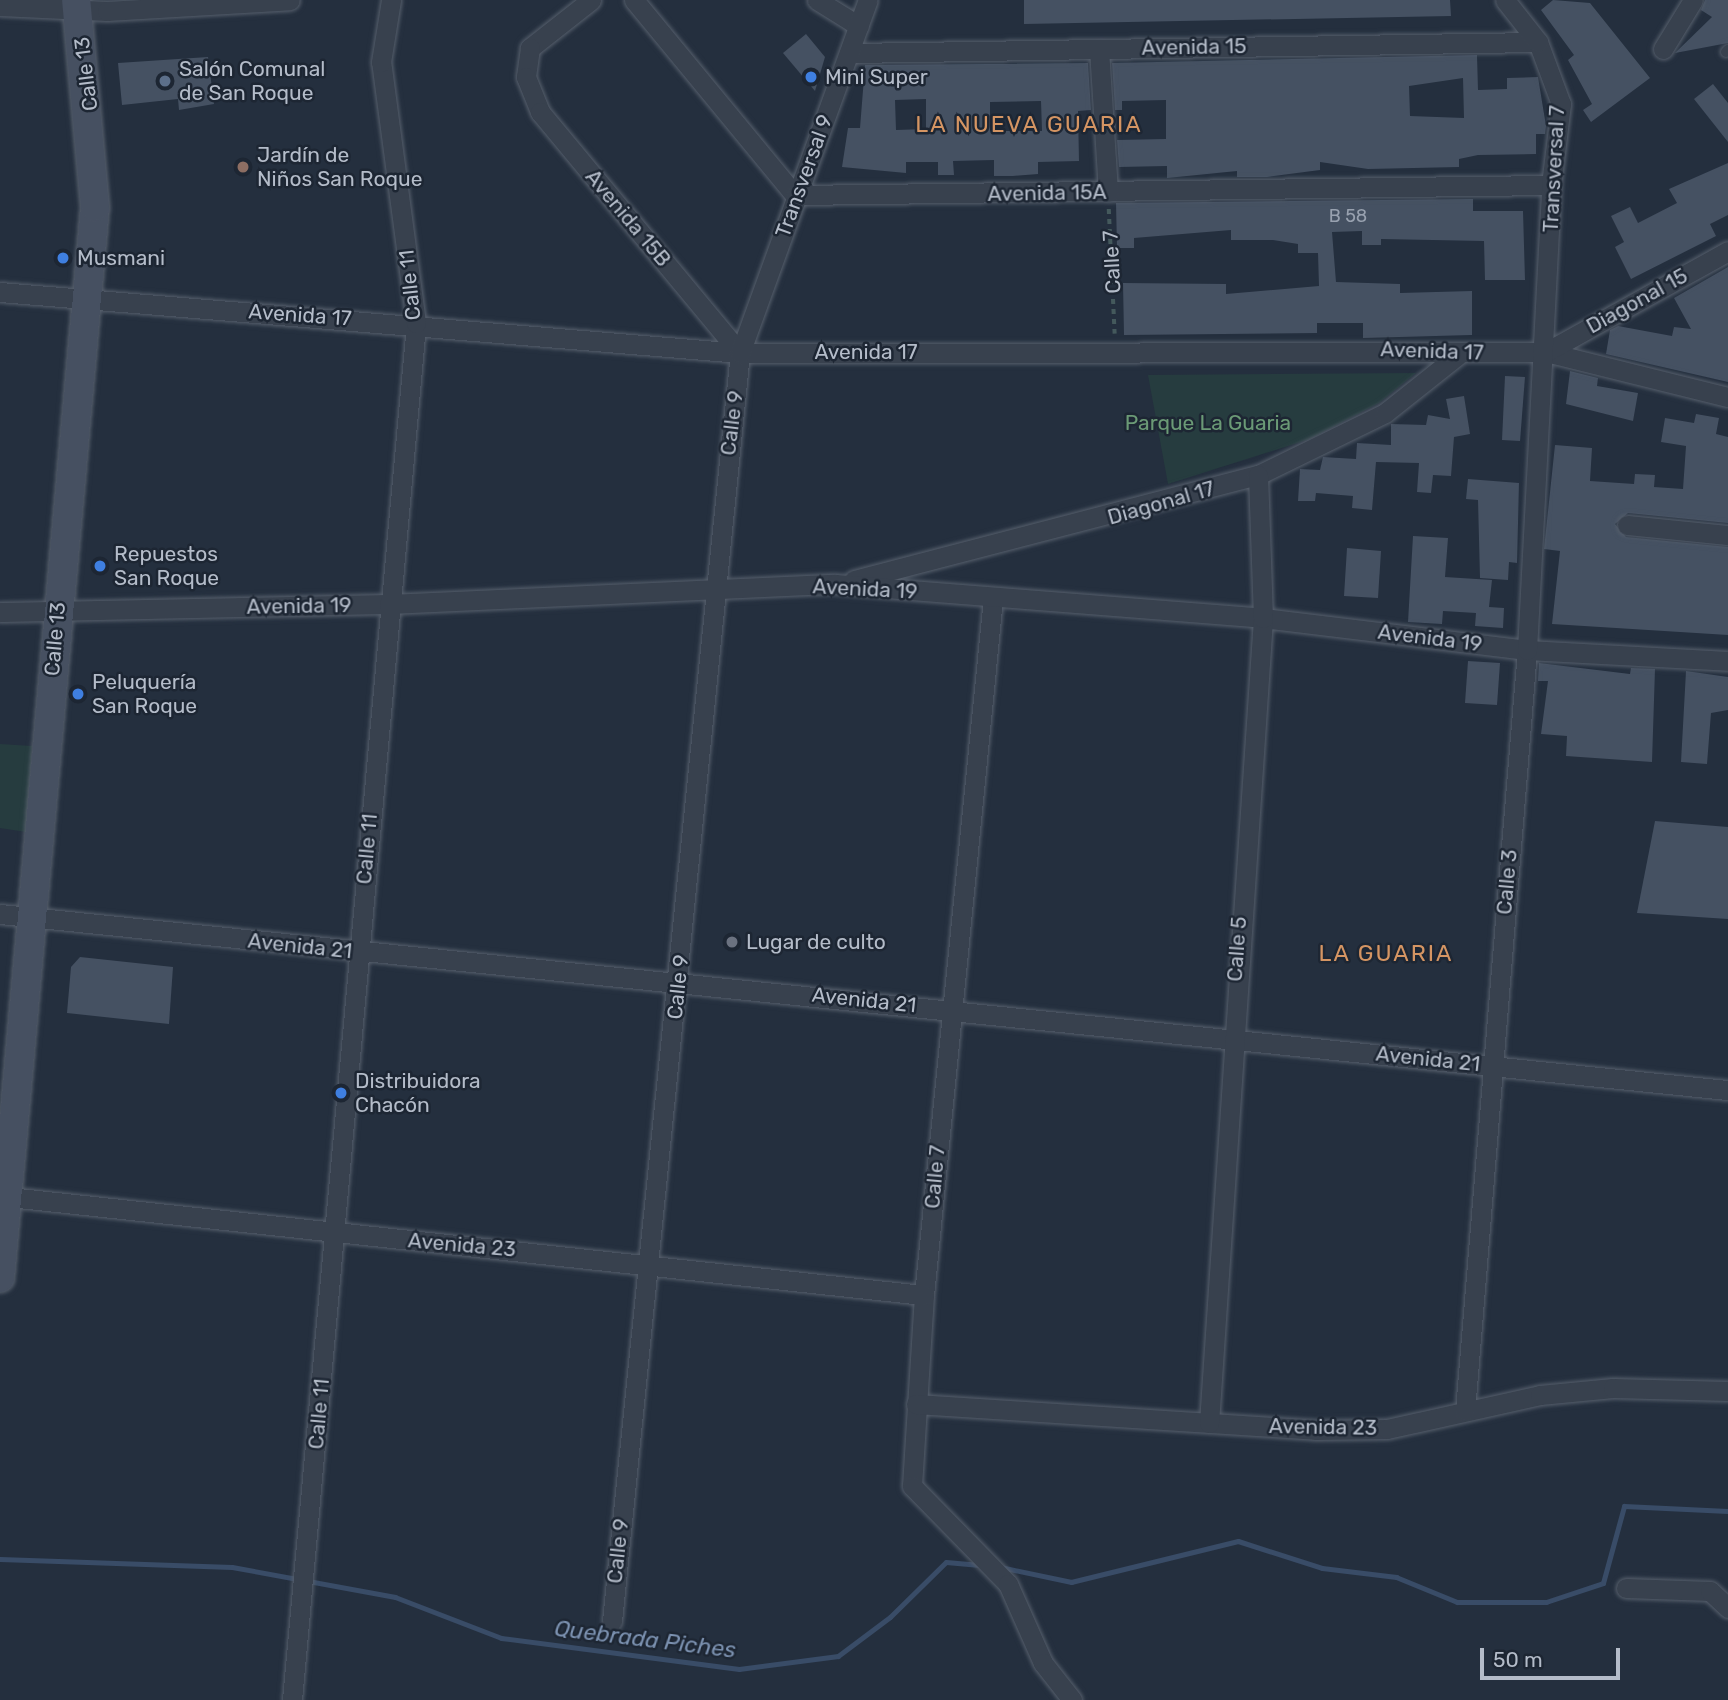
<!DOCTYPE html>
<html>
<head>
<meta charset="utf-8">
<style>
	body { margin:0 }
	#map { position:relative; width:1728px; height:1700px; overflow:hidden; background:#242f3e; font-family:Rubik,sans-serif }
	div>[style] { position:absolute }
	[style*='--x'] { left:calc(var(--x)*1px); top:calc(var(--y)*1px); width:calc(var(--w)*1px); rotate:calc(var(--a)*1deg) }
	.green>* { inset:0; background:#263c3f }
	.stream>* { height:5px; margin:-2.5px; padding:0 2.5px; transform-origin:2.5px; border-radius:2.5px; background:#394c67 }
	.building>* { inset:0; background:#455162 }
	.path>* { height:3.5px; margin-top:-1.75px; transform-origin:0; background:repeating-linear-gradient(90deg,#44595c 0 5px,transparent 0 10px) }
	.roads { filter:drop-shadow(0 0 2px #565f6c) drop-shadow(0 0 2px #565f6c) }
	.lane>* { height:10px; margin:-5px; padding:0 5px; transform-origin:5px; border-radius:5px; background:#38414e }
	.street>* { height:19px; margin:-9.5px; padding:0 9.5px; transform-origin:9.5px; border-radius:9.5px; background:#38414e }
	.secondary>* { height:28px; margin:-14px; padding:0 14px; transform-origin:14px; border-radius:14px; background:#465061 }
	.dots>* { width:19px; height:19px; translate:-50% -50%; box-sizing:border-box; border:4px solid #1d2633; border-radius:50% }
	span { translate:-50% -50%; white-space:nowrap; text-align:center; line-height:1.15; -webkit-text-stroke:5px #1d2633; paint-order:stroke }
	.number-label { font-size:18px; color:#98a1af }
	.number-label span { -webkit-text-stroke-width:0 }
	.street-label { font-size:21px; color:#b4bcc9 }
	.poi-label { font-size:21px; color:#b4bcc9 }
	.left { translate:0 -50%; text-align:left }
	.park-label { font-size:21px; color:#6b9a76 }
	.neighbourhood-label { font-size:23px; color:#d59563; letter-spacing:2px }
	.water-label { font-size:23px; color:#7c92b1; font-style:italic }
	.scale { position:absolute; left:1480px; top:1648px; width:140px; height:32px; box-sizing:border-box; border:4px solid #b4bcc9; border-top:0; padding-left:9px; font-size:21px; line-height:24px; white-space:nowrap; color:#b4bcc9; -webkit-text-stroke:5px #1d2633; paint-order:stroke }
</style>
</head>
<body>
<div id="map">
	<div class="green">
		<i style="clip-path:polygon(1416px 373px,1379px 403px,1310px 439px,1168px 484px,1148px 375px)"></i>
		<i style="clip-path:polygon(0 744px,32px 746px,26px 832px,0 828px)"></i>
	</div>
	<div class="stream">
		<i style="--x:0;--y:1559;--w:232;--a:2"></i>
		<i style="--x:232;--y:1567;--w:166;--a:10.4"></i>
		<i style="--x:395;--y:1597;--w:114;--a:21.1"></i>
		<i style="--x:501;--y:1638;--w:240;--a:7.4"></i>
		<i style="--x:739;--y:1669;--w:100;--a:-7.5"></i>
		<i style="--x:838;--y:1656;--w:65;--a:-36.9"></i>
		<i style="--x:890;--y:1617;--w:78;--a:-44.5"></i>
		<i style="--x:946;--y:1562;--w:34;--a:5"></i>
		<i style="--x:1000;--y:1567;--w:73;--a:11.9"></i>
		<i style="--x:1071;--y:1582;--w:172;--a:-13.8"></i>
		<i style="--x:1238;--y:1541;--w:88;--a:17.8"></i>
		<i style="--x:1322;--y:1568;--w:75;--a:6.9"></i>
		<i style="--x:1396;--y:1577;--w:66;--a:22.3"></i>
		<i style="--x:1457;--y:1602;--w:89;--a:0"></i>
		<i style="--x:1546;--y:1602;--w:60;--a:-18.4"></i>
		<i style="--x:1603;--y:1583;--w:80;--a:-74.7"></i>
		<i style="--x:1624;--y:1506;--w:104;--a:2.8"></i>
	</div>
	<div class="building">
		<i style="clip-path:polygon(1024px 0,1450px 0,1451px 16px,1024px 24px)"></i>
		<i style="clip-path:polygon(1553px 0,1590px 3px,1650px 78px,1591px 122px,1583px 110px,1592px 104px,1568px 60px,1574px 55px,1541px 10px)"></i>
		<i style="clip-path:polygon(1705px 0,1728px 0,1728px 43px,1675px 53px,1712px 17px,1701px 10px)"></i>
		<i style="clip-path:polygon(806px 34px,825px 57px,815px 91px,783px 53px)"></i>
		<i style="clip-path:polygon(evenodd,1477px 55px,1478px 90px,1507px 89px,1507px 78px,1538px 77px,1546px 126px,1545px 134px,1536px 134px,1536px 154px,1478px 155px,1459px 159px,1459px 167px,1368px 169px,1320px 162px,1320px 170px,1267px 177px,1237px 177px,1237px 171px,1167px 178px,1167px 166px,1119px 167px,1117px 140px,1166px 139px,1166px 100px,1122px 101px,1122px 110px,1115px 110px,1112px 63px,1477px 55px,1463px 78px,1464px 118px,1410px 116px,1409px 86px,1463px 78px)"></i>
		<i style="clip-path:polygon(208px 57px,214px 104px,179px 110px,178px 99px,122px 105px,118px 63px)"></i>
		<i style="clip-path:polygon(evenodd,1088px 63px,1091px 110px,1078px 111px,1079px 161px,1038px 162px,1038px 174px,1013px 176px,994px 176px,994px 160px,953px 161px,954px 175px,938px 175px,938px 162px,906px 162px,906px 173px,842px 167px,848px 128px,860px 128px,865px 65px,1088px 63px,926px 99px,926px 129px,896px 130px,895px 100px,926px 99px,1088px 63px,1041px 101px,1042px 131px,990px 131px,990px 102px,1041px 101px)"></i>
		<i style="clip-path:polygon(1713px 84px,1728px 103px,1728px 142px,1694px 99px)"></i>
		<i style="clip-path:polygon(1728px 163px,1728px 215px,1710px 224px,1716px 236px,1631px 279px,1615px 247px,1624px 242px,1611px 216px,1630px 207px,1638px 223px,1677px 203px,1669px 189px)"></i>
		<i style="clip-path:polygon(1473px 199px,1473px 211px,1523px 211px,1525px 280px,1485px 280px,1484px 241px,1381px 239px,1381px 245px,1362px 245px,1362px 231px,1332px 232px,1336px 282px,1400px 284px,1400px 293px,1472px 291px,1472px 335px,1363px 338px,1363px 323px,1317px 323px,1317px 333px,1124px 335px,1123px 283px,1226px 284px,1226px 294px,1319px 286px,1318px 253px,1298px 253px,1298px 244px,1273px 240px,1231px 240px,1231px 230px,1134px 238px,1134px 248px,1117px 248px,1116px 203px)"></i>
		<i style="clip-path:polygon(1728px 267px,1728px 382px,1606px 354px,1610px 330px,1618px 326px,1672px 336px,1674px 327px,1691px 329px,1674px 298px)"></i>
		<i style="clip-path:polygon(1570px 371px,1598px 378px,1597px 386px,1638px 393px,1633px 421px,1566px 404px)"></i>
		<i style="clip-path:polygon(1505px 376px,1525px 377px,1520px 441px,1502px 440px)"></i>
		<i style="clip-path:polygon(1464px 396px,1470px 434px,1454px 437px,1451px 476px,1433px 475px,1431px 493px,1417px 492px,1419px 463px,1376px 462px,1372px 510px,1352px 508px,1353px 496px,1316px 493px,1315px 501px,1298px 501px,1300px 469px,1320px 470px,1323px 457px,1356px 459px,1357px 443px,1391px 445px,1391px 424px,1426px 425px,1428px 415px,1450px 419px,1446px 399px)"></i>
		<i style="clip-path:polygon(1696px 414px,1719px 418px,1716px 434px,1728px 437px,1728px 523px,1628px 513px,1615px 524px,1626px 537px,1728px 547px,1728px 635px,1552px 624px,1560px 551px,1544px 549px,1555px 445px,1592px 448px,1590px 481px,1634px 484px,1635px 474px,1655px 475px,1654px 487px,1683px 489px,1686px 446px,1661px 442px,1665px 418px,1694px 423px)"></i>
		<i style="clip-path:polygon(1468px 479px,1519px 483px,1517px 563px,1509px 562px,1508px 580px,1480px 578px,1478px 500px,1466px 499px)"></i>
		<i style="clip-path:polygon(1413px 536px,1448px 538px,1445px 577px,1492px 580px,1489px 607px,1504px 608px,1503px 628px,1475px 626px,1476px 613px,1443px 611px,1442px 624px,1408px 622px)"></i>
		<i style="clip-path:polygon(1347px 548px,1381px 551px,1378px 598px,1344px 596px)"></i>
		<i style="clip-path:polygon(1468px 661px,1500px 663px,1497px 705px,1465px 703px)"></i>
		<i style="clip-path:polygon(1539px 663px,1630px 674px,1631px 668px,1655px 669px,1652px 762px,1566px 756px,1567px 736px,1541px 734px,1548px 681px,1538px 681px)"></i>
		<i style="clip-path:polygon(1686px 671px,1728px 677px,1728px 710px,1711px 713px,1707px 764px,1681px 762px)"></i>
		<i style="clip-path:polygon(1655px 821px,1728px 827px,1728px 919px,1637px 913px)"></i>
		<i style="clip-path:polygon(80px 957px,173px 967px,169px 1024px,67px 1013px,71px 967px)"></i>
	</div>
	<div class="path">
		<i style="--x:1109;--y:209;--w:125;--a:87.3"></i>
	</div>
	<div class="roads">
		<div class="lane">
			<i style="--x:1726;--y:52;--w:3;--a:-45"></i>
		</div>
		<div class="street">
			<i style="--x:591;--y:0;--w:78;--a:141.8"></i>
			<i style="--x:530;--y:48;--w:29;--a:98"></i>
			<i style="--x:526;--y:77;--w:38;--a:68"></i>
			<i style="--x:540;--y:112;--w:313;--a:50.3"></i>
			<i style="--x:634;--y:0;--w:253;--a:50.5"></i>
			<i style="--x:795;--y:195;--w:756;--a:-0.76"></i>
			<i style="--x:817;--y:0;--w:49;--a:31.8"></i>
			<i style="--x:0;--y:6;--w:107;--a:2.7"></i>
			<i style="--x:107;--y:11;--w:183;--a:-3.4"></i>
			<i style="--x:1099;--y:49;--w:143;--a:86.4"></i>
			<i style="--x:1663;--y:49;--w:57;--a:-58.5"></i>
			<i style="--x:851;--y:53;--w:687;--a:-0.92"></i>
			<i style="--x:0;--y:292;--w:743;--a:4.71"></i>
			<i style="--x:740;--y:353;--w:806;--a:-0.07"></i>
			<i style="--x:1546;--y:352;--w:187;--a:13.9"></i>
			<i style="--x:1546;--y:352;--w:208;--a:-29"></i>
			<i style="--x:1627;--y:525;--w:101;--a:5.7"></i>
			<i style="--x:854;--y:580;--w:417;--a:-14.6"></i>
			<i style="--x:1258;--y:475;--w:141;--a:-26"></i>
			<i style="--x:1385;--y:413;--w:93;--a:-38.5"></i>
			<i style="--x:993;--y:598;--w:700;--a:95.65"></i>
			<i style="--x:924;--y:1295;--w:191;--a:93.6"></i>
			<i style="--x:912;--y:1486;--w:137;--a:45.6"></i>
			<i style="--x:1008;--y:1584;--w:86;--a:66.1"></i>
			<i style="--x:1043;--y:1663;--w:47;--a:51.9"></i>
			<i style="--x:0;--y:612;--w:389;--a:-1.2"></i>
			<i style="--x:389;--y:604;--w:446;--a:-2.6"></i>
			<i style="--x:835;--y:584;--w:429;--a:4.5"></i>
			<i style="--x:1263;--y:618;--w:266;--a:6.9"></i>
			<i style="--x:1527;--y:650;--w:201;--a:3.1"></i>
			<i style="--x:0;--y:914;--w:1737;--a:5.82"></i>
			<i style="--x:0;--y:1196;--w:929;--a:6.12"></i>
			<i style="--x:916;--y:1404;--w:400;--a:3.7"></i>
			<i style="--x:1315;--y:1430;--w:72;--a:-0.8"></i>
			<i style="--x:1387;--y:1429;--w:157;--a:-12.5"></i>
			<i style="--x:1540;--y:1395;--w:73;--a:-5.5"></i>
			<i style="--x:1613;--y:1388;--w:115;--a:1.5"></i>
			<i style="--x:1465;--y:1411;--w:764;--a:-85.34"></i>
			<i style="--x:1527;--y:650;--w:466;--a:-87"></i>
			<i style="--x:1551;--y:185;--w:82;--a:-83"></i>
			<i style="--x:1561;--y:104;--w:66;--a:-110.4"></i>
			<i style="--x:1538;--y:42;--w:53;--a:-128.2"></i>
			<i style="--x:1209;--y:1423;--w:807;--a:-86.16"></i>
			<i style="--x:1263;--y:618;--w:143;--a:-92"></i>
			<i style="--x:1626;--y:1588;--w:84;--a:2"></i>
			<i style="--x:1710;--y:1591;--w:25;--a:43"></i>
			<i style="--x:612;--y:1621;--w:1274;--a:-84.24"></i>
			<i style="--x:740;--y:353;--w:375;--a:-70.1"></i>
			<i style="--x:292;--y:1700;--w:1383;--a:-84.85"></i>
			<i style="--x:416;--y:323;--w:263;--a:-97.6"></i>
			<i style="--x:381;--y:62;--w:63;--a:-80.8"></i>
		</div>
		<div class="secondary">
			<i style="--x:0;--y:1278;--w:1075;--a:-84.93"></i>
			<i style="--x:95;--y:207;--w:208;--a:-95.2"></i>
		</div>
	</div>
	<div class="dots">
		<i style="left:811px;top:77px;background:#3f7fe0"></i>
		<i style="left:165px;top:81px;background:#5c6f8a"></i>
		<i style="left:243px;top:167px;background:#8d6e63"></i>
		<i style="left:63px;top:258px;background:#3f7fe0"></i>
		<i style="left:100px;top:566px;background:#3f7fe0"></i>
		<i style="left:78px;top:694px;background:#3f7fe0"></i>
		<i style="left:732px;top:942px;background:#6b7280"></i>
		<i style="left:341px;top:1093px;background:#3f7fe0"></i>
	</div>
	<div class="number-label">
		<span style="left:1348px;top:216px">B 58</span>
	</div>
	<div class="street-label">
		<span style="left:1194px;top:47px;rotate:-1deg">Avenida 15</span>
		<span style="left:86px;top:74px;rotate:-97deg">Calle 13</span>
		<span style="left:1554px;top:169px;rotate:-87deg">Transversal 7</span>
		<span style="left:804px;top:176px;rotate:-70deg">Transversal 9</span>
		<span style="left:1047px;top:193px;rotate:-1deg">Avenida 15A</span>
		<span style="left:628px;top:218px;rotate:50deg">Avenida 15B</span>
		<span style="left:1112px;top:262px;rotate:-93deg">Calle 7</span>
		<span style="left:410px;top:285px;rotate:-96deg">Calle 11</span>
		<span style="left:1637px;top:301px;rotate:-29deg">Diagonal 15</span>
		<span style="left:300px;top:315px;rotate:4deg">Avenida 17</span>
		<span style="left:1432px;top:351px;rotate:2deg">Avenida 17</span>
		<span style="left:866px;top:352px">Avenida 17</span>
		<span style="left:732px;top:423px;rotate:-83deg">Calle 9</span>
		<span style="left:1161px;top:503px;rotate:-16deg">Diagonal 17</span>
		<span style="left:865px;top:589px;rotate:3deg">Avenida 19</span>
		<span style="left:299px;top:606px;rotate:-1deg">Avenida 19</span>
		<span style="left:1430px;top:638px;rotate:7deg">Avenida 19</span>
		<span style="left:55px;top:639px;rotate:-85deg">Calle 13</span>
		<span style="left:367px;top:849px;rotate:-85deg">Calle 11</span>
		<span style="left:1507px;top:882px;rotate:-85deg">Calle 3</span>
		<span style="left:300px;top:946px;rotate:6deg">Avenida 21</span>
		<span style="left:1237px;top:949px;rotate:-86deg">Calle 5</span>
		<span style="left:678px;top:987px;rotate:-84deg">Calle 9</span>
		<span style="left:864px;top:1000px;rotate:6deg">Avenida 21</span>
		<span style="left:1428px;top:1059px;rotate:6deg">Avenida 21</span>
		<span style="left:935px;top:1177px;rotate:-85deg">Calle 7</span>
		<span style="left:462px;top:1245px;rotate:5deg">Avenida 23</span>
		<span style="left:319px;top:1414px;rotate:-85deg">Calle 11</span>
		<span style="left:1323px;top:1427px;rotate:1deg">Avenida 23</span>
		<span style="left:618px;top:1551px;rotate:-84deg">Calle 9</span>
	</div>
	<div class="poi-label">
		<span class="left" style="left:179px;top:81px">Salón Comunal<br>de San Roque</span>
		<span class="left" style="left:825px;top:77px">Mini Super</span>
		<span class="left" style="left:257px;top:167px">Jardín de<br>Niños San Roque</span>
		<span class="left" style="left:77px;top:258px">Musmani</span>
		<span class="left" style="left:114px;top:566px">Repuestos<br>San Roque</span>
		<span class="left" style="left:92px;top:694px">Peluquería<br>San Roque</span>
		<span class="left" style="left:746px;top:942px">Lugar de culto</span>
		<span class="left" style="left:355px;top:1093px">Distribuidora<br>Chacón</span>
	</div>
	<div class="park-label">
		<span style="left:1208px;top:423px">Parque La Guaria</span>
	</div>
	<div class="neighbourhood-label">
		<span style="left:1029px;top:124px">LA NUEVA GUARIA</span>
		<span style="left:1386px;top:953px">LA GUARIA</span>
	</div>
	<div class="water-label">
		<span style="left:645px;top:1639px;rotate:7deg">Quebrada Piches</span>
	</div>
	<div class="scale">50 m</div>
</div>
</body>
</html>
